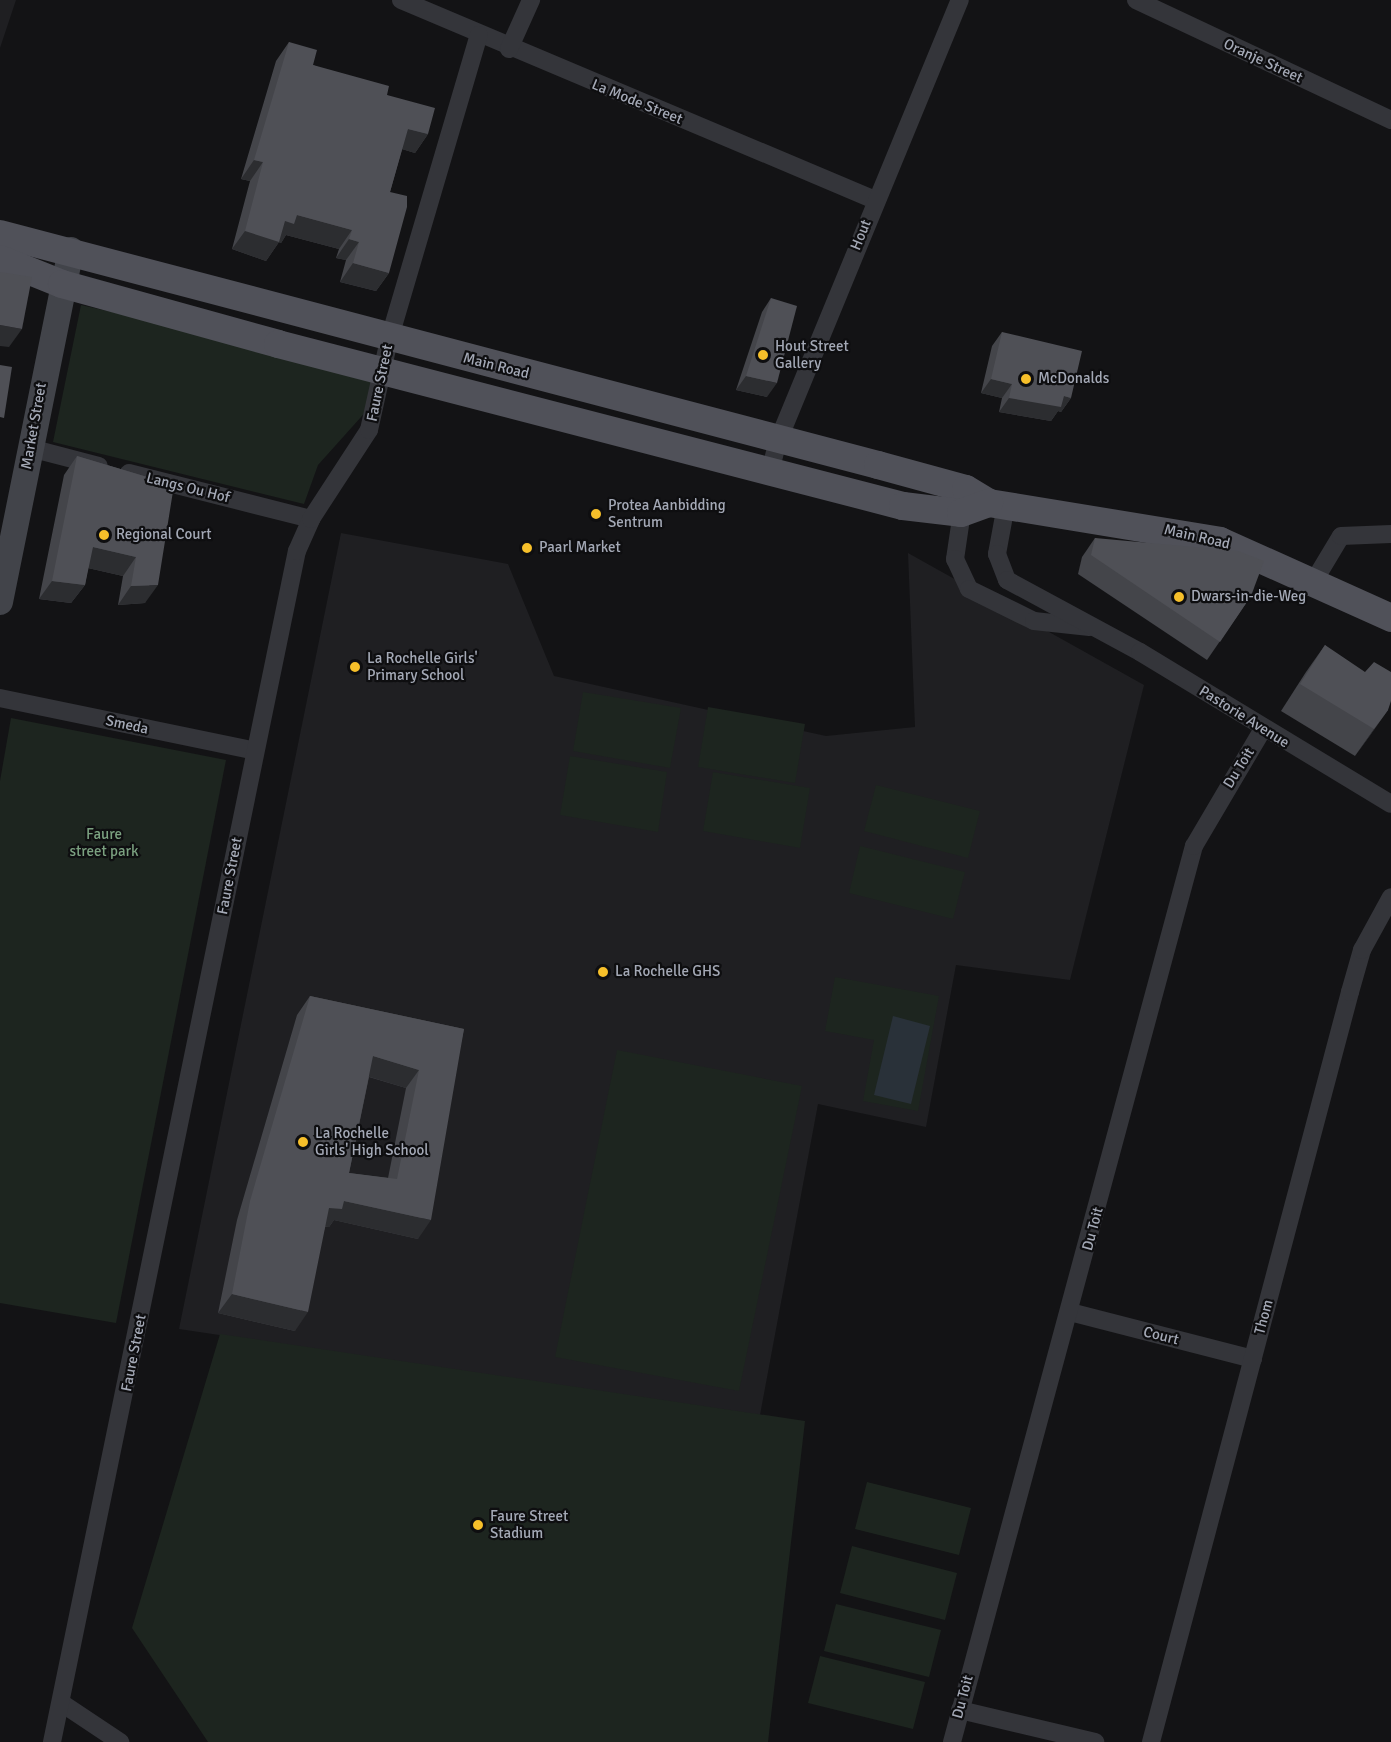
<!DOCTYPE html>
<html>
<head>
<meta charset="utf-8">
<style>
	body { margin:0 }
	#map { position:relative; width:1391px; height:1742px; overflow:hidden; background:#131315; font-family:Signika,sans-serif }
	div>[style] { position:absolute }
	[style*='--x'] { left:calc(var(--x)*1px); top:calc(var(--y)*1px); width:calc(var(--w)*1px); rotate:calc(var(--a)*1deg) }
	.built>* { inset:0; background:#1f1f22 }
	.green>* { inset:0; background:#1d251f }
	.water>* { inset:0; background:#293139 }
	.minor>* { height:18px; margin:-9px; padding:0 9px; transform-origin:9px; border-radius:9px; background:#34353a }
	.secondary>* { height:26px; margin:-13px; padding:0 13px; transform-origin:13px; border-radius:13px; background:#42444a }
	.primary>* { height:28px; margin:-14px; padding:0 14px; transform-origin:14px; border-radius:14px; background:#505159 }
	.wall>* { inset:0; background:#44454a }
	.shaded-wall>* { inset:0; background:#2c2d30 }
	.building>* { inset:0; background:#4f5056 }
	.dots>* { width:16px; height:16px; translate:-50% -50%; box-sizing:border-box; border:3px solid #0e0e10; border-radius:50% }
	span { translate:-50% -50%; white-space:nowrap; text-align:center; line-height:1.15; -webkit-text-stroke:4.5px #0e0e10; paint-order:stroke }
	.street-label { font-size:15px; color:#a4a9b6 }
	.poi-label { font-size:15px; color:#a4a9b6 }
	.left { translate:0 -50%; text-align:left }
	.park-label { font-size:15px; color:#7ba180 }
</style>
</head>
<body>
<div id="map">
	<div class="built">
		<i style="clip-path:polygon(0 0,16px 0,0 48px)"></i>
		<i style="clip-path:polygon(341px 533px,508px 564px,554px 676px,826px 736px,915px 727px,908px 553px,1144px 685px,1070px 980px,956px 965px,926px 1127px,818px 1104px,760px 1415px,179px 1329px)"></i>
	</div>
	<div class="green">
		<i style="clip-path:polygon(81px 305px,378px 372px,370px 407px,318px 465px,304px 504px,53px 442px)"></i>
		<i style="clip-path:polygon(583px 692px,681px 708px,670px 768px,573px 751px)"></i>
		<i style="clip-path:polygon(708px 707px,805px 724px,795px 783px,698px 767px)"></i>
		<i style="clip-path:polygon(11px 718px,226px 760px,116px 1323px,0 1303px,0 781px)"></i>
		<i style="clip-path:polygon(570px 756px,667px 772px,658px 832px,560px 815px)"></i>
		<i style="clip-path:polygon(713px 772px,810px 788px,800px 848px,703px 831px)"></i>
		<i style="clip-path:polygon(876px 785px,980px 811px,968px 858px,864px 831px)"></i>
		<i style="clip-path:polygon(860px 846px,965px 872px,953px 919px,849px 893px)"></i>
		<i style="clip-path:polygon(835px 977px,939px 996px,918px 1111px,863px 1101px,874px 1040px,825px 1031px)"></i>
		<i style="clip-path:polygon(617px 1050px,802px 1086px,739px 1391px,555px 1357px)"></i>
		<i style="clip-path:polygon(220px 1334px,805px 1421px,768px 1742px,208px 1742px,132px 1628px)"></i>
		<i style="clip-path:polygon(867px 1482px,971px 1508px,959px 1555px,855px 1529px)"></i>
		<i style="clip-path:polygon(852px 1546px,957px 1573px,945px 1620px,840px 1593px)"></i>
		<i style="clip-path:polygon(836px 1604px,941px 1630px,929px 1677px,824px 1651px)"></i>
		<i style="clip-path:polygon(820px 1656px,925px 1682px,913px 1729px,808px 1703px)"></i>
	</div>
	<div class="water">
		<i style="clip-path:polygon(893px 1016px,930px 1026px,911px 1104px,874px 1095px)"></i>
	</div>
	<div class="minor">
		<i style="--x:401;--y:0;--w:514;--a:22.88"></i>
		<i style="--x:1136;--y:0;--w:282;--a:25.2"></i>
		<i style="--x:509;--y:49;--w:54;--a:-65.8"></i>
		<i style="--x:30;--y:448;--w:71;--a:14.6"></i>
		<i style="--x:770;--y:472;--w:32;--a:-76"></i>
		<i style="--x:778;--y:441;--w:477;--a:-67.6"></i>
		<i style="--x:129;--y:473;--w:188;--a:14.2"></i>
		<i style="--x:963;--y:505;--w:55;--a:98.4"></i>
		<i style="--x:955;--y:559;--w:33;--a:65"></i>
		<i style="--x:969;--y:589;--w:72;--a:26.2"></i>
		<i style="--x:1034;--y:621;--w:56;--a:6.1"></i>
		<i style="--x:1006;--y:505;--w:50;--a:100.4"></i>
		<i style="--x:997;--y:554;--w:28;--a:69"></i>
		<i style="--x:1007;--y:580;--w:151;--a:28.4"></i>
		<i style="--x:1140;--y:652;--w:293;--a:31.2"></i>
		<i style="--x:1314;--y:581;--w:52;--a:-59"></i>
		<i style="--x:1341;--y:536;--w:50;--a:-2.3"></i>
		<i style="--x:0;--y:698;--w:260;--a:11.7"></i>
		<i style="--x:1070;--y:1312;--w:189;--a:14.4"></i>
		<i style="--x:63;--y:1704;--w:69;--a:33.7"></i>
		<i style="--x:960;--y:1710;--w:139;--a:13.3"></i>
		<i style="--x:52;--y:1742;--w:1216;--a:-78.38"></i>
		<i style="--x:297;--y:551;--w:35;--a:-66"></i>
		<i style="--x:311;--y:519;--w:106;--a:-56.9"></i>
		<i style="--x:369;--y:430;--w:92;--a:-77.5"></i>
		<i style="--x:389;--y:340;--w:318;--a:-73.6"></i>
		<i style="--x:952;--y:1742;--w:928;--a:-74.89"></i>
		<i style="--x:1194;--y:846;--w:136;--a:-59.5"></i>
		<i style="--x:1151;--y:1742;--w:776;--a:-75.14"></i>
		<i style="--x:1350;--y:992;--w:44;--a:-74.1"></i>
		<i style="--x:1362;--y:950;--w:60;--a:-61.3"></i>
	</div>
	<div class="secondary">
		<i style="--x:0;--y:602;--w:359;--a:-78.6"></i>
	</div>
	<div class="primary">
		<i style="--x:0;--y:234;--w:908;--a:14.74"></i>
		<i style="--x:878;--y:465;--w:91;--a:15.3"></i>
		<i style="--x:966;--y:489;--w:27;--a:31"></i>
		<i style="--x:989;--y:503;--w:234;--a:9.3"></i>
		<i style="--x:1220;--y:541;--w:188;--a:24.2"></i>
		<i style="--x:0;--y:259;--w:67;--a:22"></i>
		<i style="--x:62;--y:284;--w:224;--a:15.5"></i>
		<i style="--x:278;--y:344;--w:646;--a:14.53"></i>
		<i style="--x:903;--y:506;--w:58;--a:6.9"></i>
		<i style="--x:961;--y:513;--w:30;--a:-20"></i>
	</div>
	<div class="wall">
		<i style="clip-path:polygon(289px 42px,313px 65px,387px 95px,428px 134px,415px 153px,402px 149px,390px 192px,389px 273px,376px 291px,340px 282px,346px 260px,336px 258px,339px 249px,286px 235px,281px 243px,279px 242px,266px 261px,232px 249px,250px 181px,241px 179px,276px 61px)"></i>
		<i style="clip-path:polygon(771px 298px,767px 397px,736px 390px,762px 312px)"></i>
		<i style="clip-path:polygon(1002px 332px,1071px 398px,1061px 412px,1058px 411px,1051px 421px,999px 412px,1002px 398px,981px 393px,992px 346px)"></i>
		<i style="clip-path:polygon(77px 456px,174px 485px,145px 603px,118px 605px,123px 576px,88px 568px,85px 585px,71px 603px,39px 599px,64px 475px)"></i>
		<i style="clip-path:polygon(1095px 538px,1251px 596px,1207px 660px,1078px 574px,1082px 557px)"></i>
		<i style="clip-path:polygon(1325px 645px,1388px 710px,1355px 756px,1281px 711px,1306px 672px)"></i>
		<i style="clip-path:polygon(evenodd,310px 996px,464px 1029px,418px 1239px,334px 1220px,329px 1227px,325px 1227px,295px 1331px,218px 1313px,237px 1220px,297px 1015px,310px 996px,369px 1077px,406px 1088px,388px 1178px,349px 1173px,369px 1077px)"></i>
	</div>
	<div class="shaded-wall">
		<i style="clip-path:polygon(408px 129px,428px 134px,415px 153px,395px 147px)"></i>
		<i style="clip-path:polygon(254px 160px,263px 162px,250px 181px,241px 179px)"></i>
		<i style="clip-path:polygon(297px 215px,352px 230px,339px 249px,286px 235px,281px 243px,277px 242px,279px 242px,266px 261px,232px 249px,245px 231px,285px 221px)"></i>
		<i style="clip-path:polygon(349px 239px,359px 242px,346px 260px,336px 258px)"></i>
		<i style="clip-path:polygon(353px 263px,389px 273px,376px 291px,340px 282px)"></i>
		<i style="clip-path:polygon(0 325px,22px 329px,9px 347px,0 346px)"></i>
		<i style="clip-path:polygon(746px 376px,777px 383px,767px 397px,736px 390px)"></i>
		<i style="clip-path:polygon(991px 379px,1012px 384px,1002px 398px,981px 393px)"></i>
		<i style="clip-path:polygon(1064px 396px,1071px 398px,1061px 412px,1058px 411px,1051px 421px,999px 412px,1009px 398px)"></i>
		<i style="clip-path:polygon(93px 547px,136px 557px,123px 576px,79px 566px)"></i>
		<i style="clip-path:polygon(52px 581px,85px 585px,71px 603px,39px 599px)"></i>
		<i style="clip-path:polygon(158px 585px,145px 603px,118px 605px,131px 586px)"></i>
		<i style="clip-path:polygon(1388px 710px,1369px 737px,1355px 756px,1374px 729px)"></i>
		<i style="clip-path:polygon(373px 1056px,419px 1070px,406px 1088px,360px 1074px)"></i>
		<i style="clip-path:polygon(344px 1201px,431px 1220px,418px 1239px,334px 1220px,329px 1227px,316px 1226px,329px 1208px)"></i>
		<i style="clip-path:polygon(232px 1294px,308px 1312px,295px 1331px,218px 1313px)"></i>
	</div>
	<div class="building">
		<i style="clip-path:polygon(289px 42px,317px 50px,313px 65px,389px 86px,387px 95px,435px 108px,428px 134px,408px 129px,390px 192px,407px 196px,407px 207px,389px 273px,353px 263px,359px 242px,349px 239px,352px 230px,297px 215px,294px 224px,285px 221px,279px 242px,245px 231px,263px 162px,254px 160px)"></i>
		<i style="clip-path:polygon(0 272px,32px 277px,22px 329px,0 325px)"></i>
		<i style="clip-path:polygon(771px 298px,797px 306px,777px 383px,746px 376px)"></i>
		<i style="clip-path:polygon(1002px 332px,1082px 351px,1071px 398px,1064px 396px,1061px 407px,1009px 398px,1012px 384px,991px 379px)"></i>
		<i style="clip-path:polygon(0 365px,12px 367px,4px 418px,0 417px)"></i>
		<i style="clip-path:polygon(77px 456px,174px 485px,158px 585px,131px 586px,136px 557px,93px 547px,85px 585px,52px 581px)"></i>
		<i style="clip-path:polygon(1095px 538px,1238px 551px,1264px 561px,1251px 596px,1220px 642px,1091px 555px)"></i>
		<i style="clip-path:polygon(1325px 645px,1365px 672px,1374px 662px,1391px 672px,1391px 701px,1388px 710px,1374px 729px,1300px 684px)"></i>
		<i style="clip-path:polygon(evenodd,310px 996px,464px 1029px,431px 1220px,344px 1201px,342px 1209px,329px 1208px,308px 1312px,232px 1294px,250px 1201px,310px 996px,373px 1056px,419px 1070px,397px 1179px,349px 1173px,373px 1056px)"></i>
	</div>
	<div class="dots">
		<i style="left:763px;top:355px;background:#f6bf2a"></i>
		<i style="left:1026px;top:379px;background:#f6bf2a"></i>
		<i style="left:596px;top:514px;background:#f6bf2a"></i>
		<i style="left:104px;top:535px;background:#f6bf2a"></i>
		<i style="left:527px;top:548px;background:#f6bf2a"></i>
		<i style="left:1179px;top:597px;background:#f6bf2a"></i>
		<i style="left:355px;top:667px;background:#f6bf2a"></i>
		<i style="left:603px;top:972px;background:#f6bf2a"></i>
		<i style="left:303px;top:1142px;background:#f6bf2a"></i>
		<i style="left:478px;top:1525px;background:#f6bf2a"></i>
	</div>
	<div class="street-label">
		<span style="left:1263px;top:61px;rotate:25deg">Oranje Street</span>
		<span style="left:637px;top:102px;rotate:22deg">La Mode Street</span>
		<span style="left:861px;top:235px;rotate:-68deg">Hout</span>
		<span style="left:496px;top:366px;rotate:14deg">Main Road</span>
		<span style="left:380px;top:383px;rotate:-78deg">Faure Street</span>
		<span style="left:34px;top:426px;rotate:-80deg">Market Street</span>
		<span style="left:188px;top:488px;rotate:14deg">Langs Ou Hof</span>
		<span style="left:1197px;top:537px;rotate:13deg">Main Road</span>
		<span style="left:1244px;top:717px;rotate:32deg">Pastorie Avenue</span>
		<span style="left:127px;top:725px;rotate:12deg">Smeda</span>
		<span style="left:1239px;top:768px;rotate:-58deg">Du Toit</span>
		<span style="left:230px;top:876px;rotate:-79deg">Faure Street</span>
		<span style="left:1093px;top:1229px;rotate:-75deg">Du Toit</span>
		<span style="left:1264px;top:1317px;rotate:-75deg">Thom</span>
		<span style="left:1161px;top:1336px;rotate:14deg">Court</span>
		<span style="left:134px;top:1353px;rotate:-79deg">Faure Street</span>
		<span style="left:963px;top:1697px;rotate:-75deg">Du Toit</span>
	</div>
	<div class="poi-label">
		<span class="left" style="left:775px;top:355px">Hout Street<br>Gallery</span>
		<span class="left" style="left:1038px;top:379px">McDonalds</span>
		<span class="left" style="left:608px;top:514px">Protea Aanbidding<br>Sentrum</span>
		<span class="left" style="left:116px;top:535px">Regional Court</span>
		<span class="left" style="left:539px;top:548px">Paarl Market</span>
		<span class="left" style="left:1191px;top:597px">Dwars-in-die-Weg</span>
		<span class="left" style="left:367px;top:667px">La Rochelle Girls'<br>Primary School</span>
		<span class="left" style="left:615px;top:972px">La Rochelle GHS</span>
		<span class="left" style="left:315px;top:1142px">La Rochelle<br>Girls' High School</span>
		<span class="left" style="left:490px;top:1525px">Faure Street<br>Stadium</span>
	</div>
	<div class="park-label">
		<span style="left:104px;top:843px">Faure<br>street park</span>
	</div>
</div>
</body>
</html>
